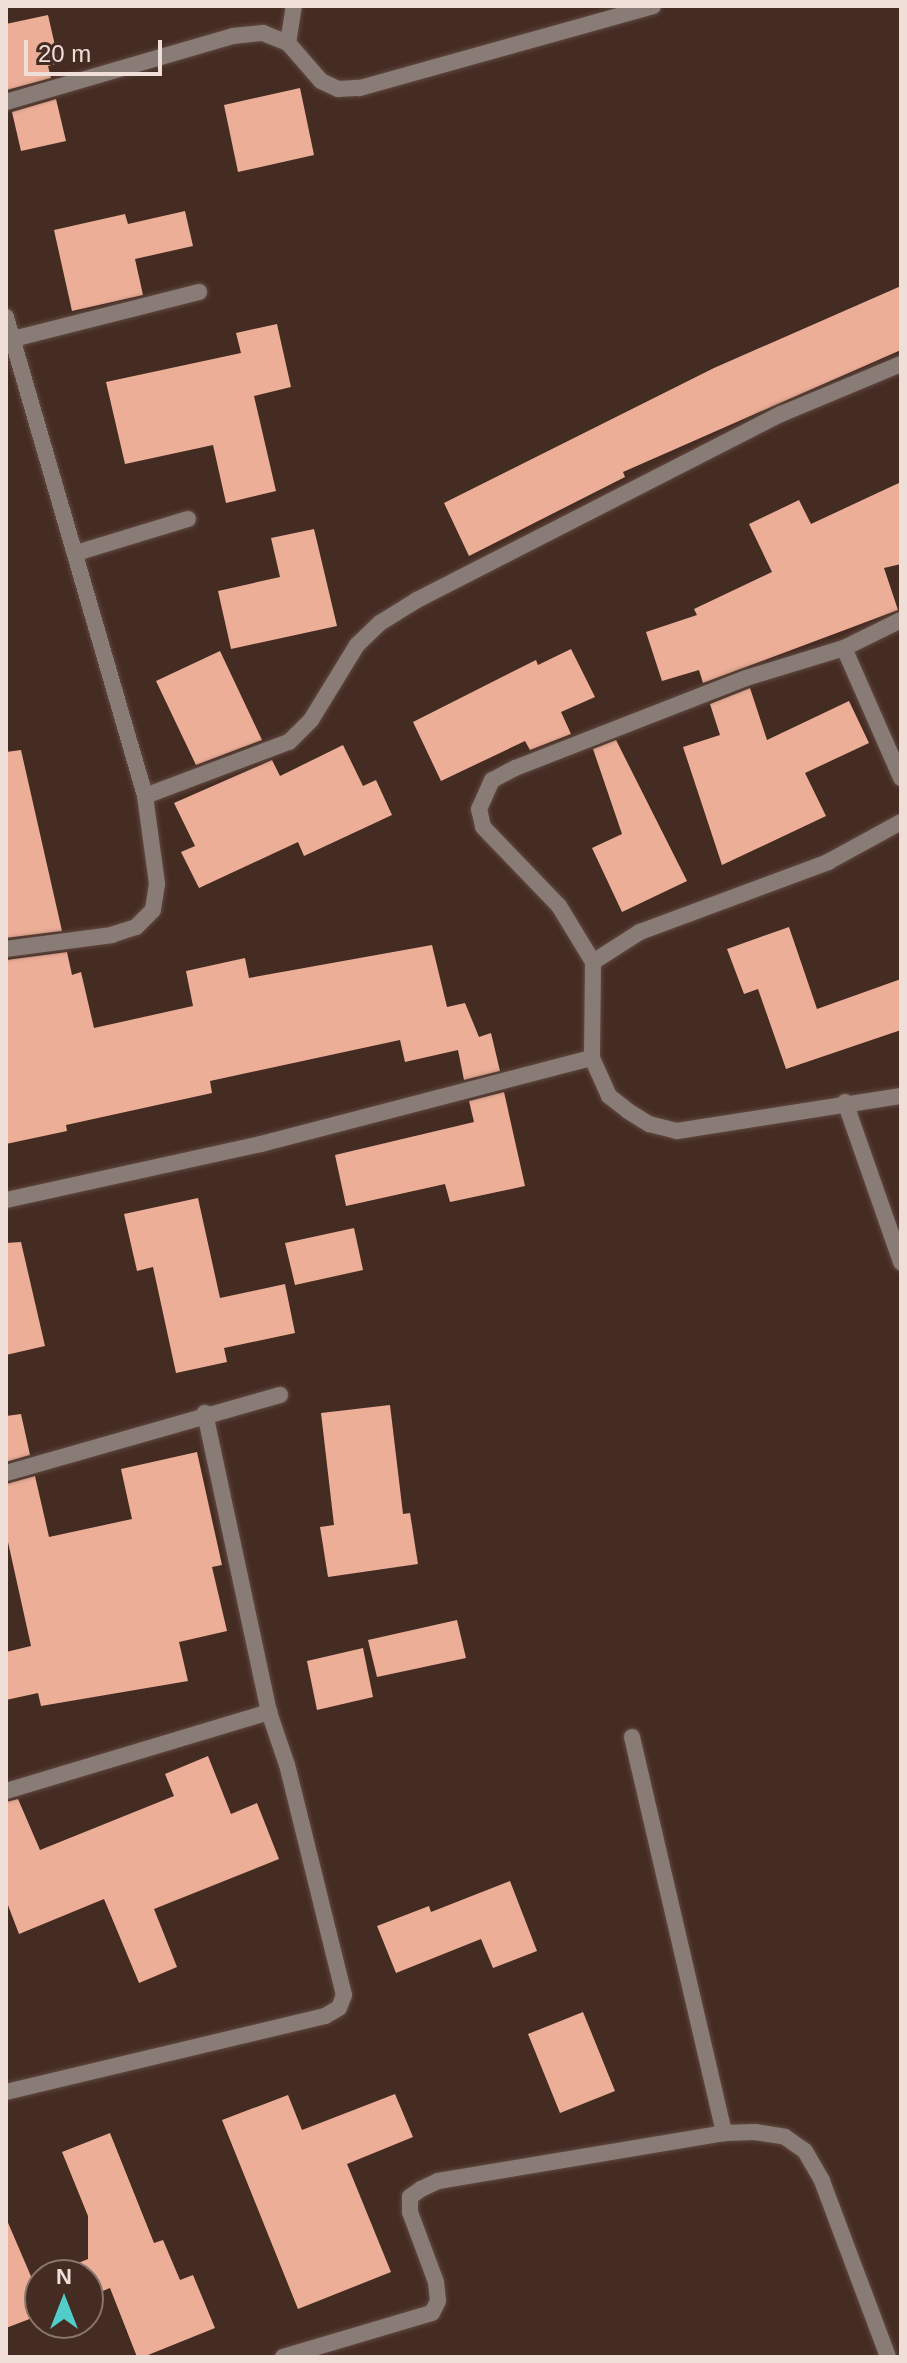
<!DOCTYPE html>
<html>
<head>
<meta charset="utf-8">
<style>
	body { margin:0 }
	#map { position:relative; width:907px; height:2363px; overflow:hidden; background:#452c23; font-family:Helvetica,sans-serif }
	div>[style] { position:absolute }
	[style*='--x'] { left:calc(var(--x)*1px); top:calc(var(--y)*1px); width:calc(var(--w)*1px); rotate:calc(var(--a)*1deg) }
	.building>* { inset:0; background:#ecae97 }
	.roads { filter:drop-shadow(0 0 2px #604940) drop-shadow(0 0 2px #604940) }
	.lane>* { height:16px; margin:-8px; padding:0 8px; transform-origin:8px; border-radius:8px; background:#897c77 }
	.street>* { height:16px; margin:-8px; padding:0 8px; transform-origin:8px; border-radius:8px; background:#897c77 }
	span { translate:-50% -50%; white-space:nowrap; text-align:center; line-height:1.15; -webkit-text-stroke:8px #452c23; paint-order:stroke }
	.frame { position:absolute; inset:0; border:8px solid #f0dfd9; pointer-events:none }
	.north { position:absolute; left:24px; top:2259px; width:80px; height:80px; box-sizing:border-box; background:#452c23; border:2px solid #89746c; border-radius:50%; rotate:0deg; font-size:22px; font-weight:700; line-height:32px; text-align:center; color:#f0dfd9 }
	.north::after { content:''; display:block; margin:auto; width:28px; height:36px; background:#53cdc9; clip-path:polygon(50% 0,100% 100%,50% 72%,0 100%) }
	.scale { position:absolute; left:24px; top:40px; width:138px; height:36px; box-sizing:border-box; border:4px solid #f0dfd9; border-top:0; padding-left:10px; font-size:24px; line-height:28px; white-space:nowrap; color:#f0dfd9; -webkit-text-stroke:6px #452c23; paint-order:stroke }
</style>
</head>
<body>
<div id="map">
	<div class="building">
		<i style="clip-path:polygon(48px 15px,59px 63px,48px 66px,51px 78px,7px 90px,6px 24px)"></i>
		<i style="clip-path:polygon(300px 88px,314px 155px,238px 172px,224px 105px)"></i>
		<i style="clip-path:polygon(56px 99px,66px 141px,21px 151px,12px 112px)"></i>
		<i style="clip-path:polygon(185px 211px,193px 246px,135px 259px,143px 295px,72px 311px,54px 230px,125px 214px,128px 224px)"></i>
		<i style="clip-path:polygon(901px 286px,901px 350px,623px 472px,625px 477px,469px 556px,444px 503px,714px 368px)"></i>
		<i style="clip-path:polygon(277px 324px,291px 387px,254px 396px,276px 491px,226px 503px,213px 445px,125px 464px,106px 382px,241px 353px,236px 333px)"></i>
		<i style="clip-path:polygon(901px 482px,901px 564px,884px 568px,898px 610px,703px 683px,699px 670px,662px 681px,646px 632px,697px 615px,694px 609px,772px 572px,749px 524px,799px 500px,811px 524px)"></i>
		<i style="clip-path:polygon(314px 529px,337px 626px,231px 649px,218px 591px,280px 577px,271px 538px)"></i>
		<i style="clip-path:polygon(571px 649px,595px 697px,561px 712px,571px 734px,530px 750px,525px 741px,441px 781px,413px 722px,536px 660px,538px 665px)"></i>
		<i style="clip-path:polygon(220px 651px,262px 740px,196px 765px,156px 681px)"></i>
		<i style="clip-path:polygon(750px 688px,767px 740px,849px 701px,869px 743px,805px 773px,826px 816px,722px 865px,683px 747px,720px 735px,710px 704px)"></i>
		<i style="clip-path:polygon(616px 740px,687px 881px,622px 912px,592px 848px,622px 834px,593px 749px)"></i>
		<i style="clip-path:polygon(343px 745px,363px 786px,376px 780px,392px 815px,304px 856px,298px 842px,199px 888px,181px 852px,195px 846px,174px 803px,272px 760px,280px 776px)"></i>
		<i style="clip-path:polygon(21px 750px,62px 931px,6px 938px,6px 752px)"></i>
		<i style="clip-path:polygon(789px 927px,817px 1009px,901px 979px,901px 1030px,786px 1069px,758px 989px,744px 994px,727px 949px)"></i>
		<i style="clip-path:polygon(432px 945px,447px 1007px,465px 1003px,479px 1037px,491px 1033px,500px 1071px,464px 1080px,458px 1050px,405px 1062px,400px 1040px,210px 1081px,212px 1093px,66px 1125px,67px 1131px,6px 1144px,6px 960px,67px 952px,72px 975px,81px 972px,94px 1028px,193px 1006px,186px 971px,245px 958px,249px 978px)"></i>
		<i style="clip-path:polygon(504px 1092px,525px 1186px,450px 1202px,445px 1184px,346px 1206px,335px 1155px,474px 1122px,469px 1101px)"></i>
		<i style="clip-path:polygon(198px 1198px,220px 1298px,285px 1284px,295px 1333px,224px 1348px,227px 1362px,176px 1373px,153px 1267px,137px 1271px,124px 1214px)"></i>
		<i style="clip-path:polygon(354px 1228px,363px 1270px,295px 1285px,285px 1243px)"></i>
		<i style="clip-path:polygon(21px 1242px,45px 1346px,6px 1355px,6px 1243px)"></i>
		<i style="clip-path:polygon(390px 1405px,403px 1514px,410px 1513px,418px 1564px,328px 1577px,320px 1527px,334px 1525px,321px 1413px)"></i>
		<i style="clip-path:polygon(21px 1414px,30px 1455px,6px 1462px,6px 1416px)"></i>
		<i style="clip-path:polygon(197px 1452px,222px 1565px,212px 1567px,227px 1631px,179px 1642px,188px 1681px,41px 1706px,38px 1693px,6px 1700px,6px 1652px,31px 1646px,6px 1533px,6px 1484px,35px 1476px,49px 1537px,132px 1519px,121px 1469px)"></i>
		<i style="clip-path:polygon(457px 1620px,466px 1658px,377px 1677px,368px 1640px)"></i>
		<i style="clip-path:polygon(363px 1648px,373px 1697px,317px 1710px,307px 1661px)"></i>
		<i style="clip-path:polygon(208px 1756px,231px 1814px,257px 1803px,279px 1859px,154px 1909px,177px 1967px,139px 1983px,104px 1899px,19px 1934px,6px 1900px,6px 1802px,18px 1799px,40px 1850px,174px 1796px,165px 1774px)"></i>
		<i style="clip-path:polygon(510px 1881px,537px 1951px,493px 1968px,481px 1939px,396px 1973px,377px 1926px,429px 1906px,431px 1912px)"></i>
		<i style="clip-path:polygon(583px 2012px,615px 2091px,560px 2113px,528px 2034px)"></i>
		<i style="clip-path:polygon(395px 2094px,413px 2137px,347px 2164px,391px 2272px,298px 2309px,222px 2120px,288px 2095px,302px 2130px)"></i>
		<i style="clip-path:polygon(110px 2133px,154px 2243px,163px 2240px,180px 2280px,193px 2275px,215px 2328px,143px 2357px,137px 2357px,110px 2288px,88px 2297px,88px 2275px,49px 2275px,88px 2259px,88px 2216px,62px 2152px)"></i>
		<i style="clip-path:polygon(6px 2218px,33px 2281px,40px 2278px,40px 2315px,6px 2328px)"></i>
	</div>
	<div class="roads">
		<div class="lane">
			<i style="--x:632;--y:1737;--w:407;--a:76.9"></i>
		</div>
		<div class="street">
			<i style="--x:288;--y:43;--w:37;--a:-81"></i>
			<i style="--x:6;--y:102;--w:236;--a:-16.2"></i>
			<i style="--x:233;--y:36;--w:30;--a:-6"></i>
			<i style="--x:263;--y:33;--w:27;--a:22"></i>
			<i style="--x:288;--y:43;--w:50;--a:49"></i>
			<i style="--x:321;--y:81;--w:19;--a:25"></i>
			<i style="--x:338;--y:89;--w:22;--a:-3"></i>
			<i style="--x:360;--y:88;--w:304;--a:-15.6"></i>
			<i style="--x:6;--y:317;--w:499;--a:73.8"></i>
			<i style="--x:145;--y:796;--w:89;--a:82.2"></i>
			<i style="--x:157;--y:884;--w:26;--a:99"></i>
			<i style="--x:153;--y:910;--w:24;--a:135"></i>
			<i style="--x:136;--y:927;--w:25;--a:162"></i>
			<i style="--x:112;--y:935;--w:107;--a:172.5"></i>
			<i style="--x:13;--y:339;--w:192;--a:-14.2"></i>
			<i style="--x:76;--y:553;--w:117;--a:-16.9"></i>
			<i style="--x:901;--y:620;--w:64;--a:153.8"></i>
			<i style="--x:844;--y:648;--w:102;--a:163"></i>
			<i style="--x:746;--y:678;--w:248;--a:158.7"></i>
			<i style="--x:515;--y:768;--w:26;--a:152"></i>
			<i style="--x:492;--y:780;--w:32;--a:114"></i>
			<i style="--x:479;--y:809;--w:18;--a:77"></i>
			<i style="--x:483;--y:827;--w:110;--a:46.1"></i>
			<i style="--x:559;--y:906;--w:66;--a:58.7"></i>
			<i style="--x:593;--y:962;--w:96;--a:90.6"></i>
			<i style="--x:592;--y:1058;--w:42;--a:65.9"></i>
			<i style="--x:609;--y:1096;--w:24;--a:38"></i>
			<i style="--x:628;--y:1111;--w:25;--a:32"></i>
			<i style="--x:649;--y:1124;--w:29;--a:14"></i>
			<i style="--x:677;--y:1131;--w:227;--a:-8.9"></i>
			<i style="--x:844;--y:648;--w:142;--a:66.3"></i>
			<i style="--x:145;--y:796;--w:154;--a:-20.6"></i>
			<i style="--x:289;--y:742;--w:31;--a:-45"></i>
			<i style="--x:311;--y:720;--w:88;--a:-58.5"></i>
			<i style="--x:357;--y:645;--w:32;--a:-44"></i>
			<i style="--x:380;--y:623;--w:44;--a:-31.9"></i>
			<i style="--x:417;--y:600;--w:409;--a:-27.1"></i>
			<i style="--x:781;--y:414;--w:130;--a:-22.6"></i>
			<i style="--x:593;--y:962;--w:56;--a:-32.6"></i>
			<i style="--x:640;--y:932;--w:201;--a:-20.4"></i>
			<i style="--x:828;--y:862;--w:83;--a:-28.7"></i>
			<i style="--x:845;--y:1102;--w:170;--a:70.7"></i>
			<i style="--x:6;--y:1200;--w:261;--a:-12.4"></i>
			<i style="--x:261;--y:1144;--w:342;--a:-14.6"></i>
			<i style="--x:6;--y:1473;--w:285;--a:-15.9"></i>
			<i style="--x:6;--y:1791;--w:275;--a:-16.7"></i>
			<i style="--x:6;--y:2092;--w:328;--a:-13.4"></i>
			<i style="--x:325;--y:2016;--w:16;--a:-30"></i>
			<i style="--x:339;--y:2008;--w:14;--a:-69"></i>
			<i style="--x:344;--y:1995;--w:237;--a:-103.9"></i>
			<i style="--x:287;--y:1765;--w:56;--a:-108.8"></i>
			<i style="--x:269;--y:1712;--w:306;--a:-102.1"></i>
			<i style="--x:283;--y:2357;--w:155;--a:-16.5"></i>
			<i style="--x:432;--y:2313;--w:13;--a:-63"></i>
			<i style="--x:438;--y:2301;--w:19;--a:-96"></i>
			<i style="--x:436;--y:2282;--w:75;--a:-110.4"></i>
			<i style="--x:410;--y:2212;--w:15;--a:-90"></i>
			<i style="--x:410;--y:2197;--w:14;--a:-36"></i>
			<i style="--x:421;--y:2189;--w:19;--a:-25"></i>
			<i style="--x:438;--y:2181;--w:290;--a:-9.5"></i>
			<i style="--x:724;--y:2133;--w:31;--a:-2"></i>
			<i style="--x:755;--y:2132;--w:30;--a:9"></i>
			<i style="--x:785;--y:2137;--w:24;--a:35"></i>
			<i style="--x:805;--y:2151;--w:34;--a:60"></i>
			<i style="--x:822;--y:2181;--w:188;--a:69.4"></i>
		</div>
	</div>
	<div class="frame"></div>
	<div class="north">N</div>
	<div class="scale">20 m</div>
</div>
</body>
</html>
